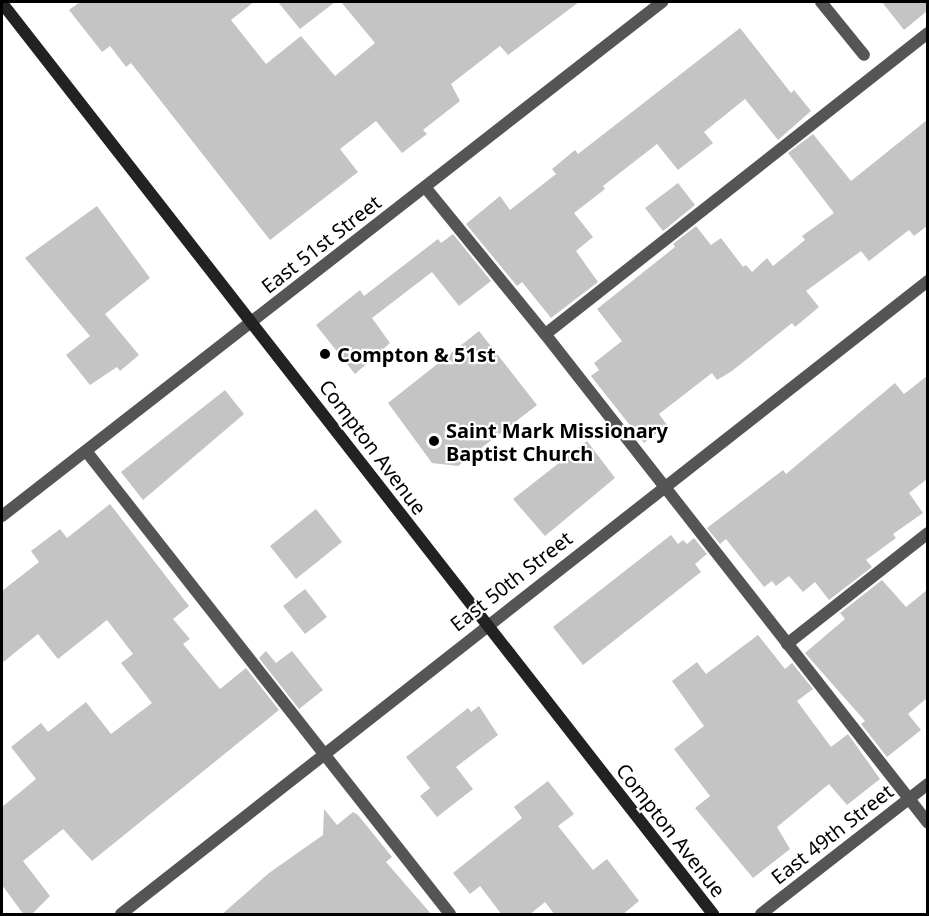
<!DOCTYPE html>
<html>
<head>
<meta charset="utf-8">
<style>
	body { margin:0 }
	#map { position:relative; width:929px; height:916px; overflow:hidden; background:#fff; font-family:"Noto Sans",sans-serif }
	div>[style] { position:absolute }
	[style*='--x'] { left:calc(var(--x)*1px); top:calc(var(--y)*1px); width:calc(var(--w)*1px); rotate:calc(var(--a)*1deg) }
	.building>* { inset:0; background:#c4c4c4 }
	.lane>* { height:12px; margin:-6px; padding:0 6px; transform-origin:6px; border-radius:6px; background:#555 }
	.street>* { height:12px; margin:-6px; padding:0 6px; transform-origin:6px; border-radius:6px; background:#555 }
	.secondary>* { height:12px; margin:-6px; padding:0 6px; transform-origin:6px; border-radius:6px; background:#222 }
	.dots>* { width:16px; height:16px; translate:-50% -50%; box-sizing:border-box; border:3px solid #fff; border-radius:50% }
	span { translate:-50% -50%; white-space:nowrap; text-align:center; line-height:1.15; -webkit-text-stroke:4.5px #fff; paint-order:stroke }
	.street-label { font-size:20px; color:#000 }
	.poi-label { font-size:20px; color:#000; font-weight:700 }
	.left { translate:0 -50%; text-align:left }
	.frame { position:absolute; inset:0; border:3px solid #000; pointer-events:none }
</style>
</head>
<body>
<div id="map">
	<div class="building">
		<i style="clip-path:polygon(80px 2px,254px 2px,231px 20px,266px 64px,301px 36px,335px 76px,375px 43px,341px 2px,579px 2px,508px 55px,500px 46px,451px 84px,460px 101px,423px 130px,427px 134px,402px 153px,376px 121px,340px 149px,358px 172px,270px 240px,131px 63px,126px 67px,110px 46px,102px 52px,69px 10px)"></i>
		<i style="clip-path:polygon(278px 2px,335px 2px,300px 29px)"></i>
		<i style="clip-path:polygon(882px 2px,927px 2px,927px 11px,904px 30px)"></i>
		<i style="clip-path:polygon(740px 28px,791px 93px,794px 90px,811px 111px,778px 140px,745px 99px,704px 132px,713px 143px,678px 170px,657px 144px,603px 186px,605px 189px,574px 213px,593px 237px,576px 251px,598px 282px,551px 318px,522px 282px,517px 286px,466px 224px,500px 196px,510px 210px,556px 174px,552px 169px,575px 150px,578px 154px)"></i>
		<i style="clip-path:polygon(927px 120px,927px 226px,914px 236px,909px 230px,869px 261px,861px 251px,806px 291px,819px 307px,795px 327px,792px 323px,732px 371px,717px 380px,712px 373px,659px 414px,667px 425px,644px 443px,591px 376px,599px 370px,594px 363px,622px 341px,597px 309px,675px 247px,673px 244px,696px 226px,711px 245px,721px 238px,743px 267px,746px 265px,752px 272px,767px 258px,773px 266px,805px 240px,802px 236px,834px 213px,788px 153px,813px 134px,851px 181px)"></i>
		<i style="clip-path:polygon(678px 183px,695px 205px,663px 231px,645px 208px)"></i>
		<i style="clip-path:polygon(97px 206px,150px 278px,105px 314px,139px 355px,120px 371px,117px 367px,90px 385px,66px 355px,90px 336px,25px 258px)"></i>
		<i style="clip-path:polygon(453px 234px,491px 281px,459px 306px,432px 272px,372px 318px,390px 343px,355px 374px,316px 325px,360px 290px,364px 296px,438px 239px,441px 243px)"></i>
		<i style="clip-path:polygon(479px 331px,537px 405px,458px 466px,432px 463px,388px 403px)"></i>
		<i style="clip-path:polygon(927px 376px,927px 479px,909px 493px,923px 513px,893px 534px,896px 538px,866px 560px,872px 567px,829px 600px,815px 582px,803px 592px,789px 576px,776px 586px,772px 581px,764px 587px,726px 539px,720px 544px,707px 528px,783px 470px,786px 474px,895px 383px,904px 394px)"></i>
		<i style="clip-path:polygon(225px 390px,244px 414px,143px 500px,121px 472px)"></i>
		<i style="clip-path:polygon(587px 441px,615px 478px,545px 536px,513px 499px)"></i>
		<i style="clip-path:polygon(110px 504px,189px 606px,173px 619px,190px 639px,183px 644px,220px 689px,246px 668px,279px 710px,92px 861px,63px 829px,23px 861px,50px 896px,31px 915px,24px 915px,2px 885px,2px 807px,36px 779px,11px 747px,41px 723px,48px 732px,86px 702px,111px 734px,152px 703px,121px 663px,133px 654px,107px 620px,58px 659px,38px 634px,2px 663px,2px 591px,39px 562px,31px 551px,60px 529px,67px 538px)"></i>
		<i style="clip-path:polygon(316px 509px,342px 542px,296px 579px,270px 546px)"></i>
		<i style="clip-path:polygon(671px 535px,678px 544px,683px 540px,687px 544px,694px 538px,707px 554px,695px 564px,701px 572px,583px 665px,553px 627px)"></i>
		<i style="clip-path:polygon(882px 580px,906px 607px,927px 590px,927px 698px,908px 714px,921px 730px,887px 757px,861px 724px,865px 721px,805px 653px,845px 619px,840px 613px)"></i>
		<i style="clip-path:polygon(305px 589px,327px 617px,305px 634px,283px 606px)"></i>
		<i style="clip-path:polygon(758px 635px,785px 669px,792px 663px,813px 689px,797px 701px,831px 747px,848px 734px,880px 779px,847px 805px,829px 784px,777px 827px,790px 849px,753px 878px,695px 808px,710px 796px,674px 749px,704px 726px,672px 681px,697px 662px,706px 674px)"></i>
		<i style="clip-path:polygon(266px 651px,276px 663px,292px 651px,323px 690px,299px 709px,259px 658px)"></i>
		<i style="clip-path:polygon(479px 706px,498px 735px,456px 767px,473px 789px,437px 817px,420px 796px,430px 788px,406px 757px,468px 708px,471px 712px)"></i>
		<i style="clip-path:polygon(548px 781px,574px 814px,558px 826px,593px 870px,607px 859px,639px 901px,622px 915px,555px 915px,545px 902px,529px 915px,502px 915px,480px 886px,470px 894px,453px 873px,522px 818px,514px 807px)"></i>
		<i style="clip-path:polygon(324px 809px,337px 825px,353px 812px,358px 815px,392px 857px,386px 862px,432px 915px,221px 915px,269px 873px,323px 835px)"></i>
	</div>
	<div class="lane">
		<i style="--x:821;--y:2;--w:68;--a:50.9"></i>
		<i style="--x:928;--y:33;--w:487;--a:141.8"></i>
		<i style="--x:545;--y:334;--w:621;--a:51.93"></i>
		<i style="--x:425;--y:187;--w:190;--a:50.8"></i>
		<i style="--x:86;--y:451;--w:589;--a:51.83"></i>
		<i style="--x:787;--y:644;--w:179;--a:-38.2"></i>
	</div>
	<div class="street">
		<i style="--x:2;--y:516;--w:837;--a:-37.91"></i>
		<i style="--x:121;--y:914;--w:1026;--a:-38.11"></i>
		<i style="--x:761;--y:914;--w:212;--a:-37.9"></i>
	</div>
	<div class="secondary">
		<i style="--x:2;--y:3;--w:1156;--a:52.03"></i>
	</div>
	<div class="dots">
		<i style="left:325px;top:354px;background:#000"></i>
		<i style="left:434px;top:441px;background:#000"></i>
	</div>
	<div class="street-label">
		<span style="left:321px;top:244px;rotate:-38deg">East 51st Street</span>
		<span style="left:373px;top:447px;rotate:53deg">Compton Avenue</span>
		<span style="left:511px;top:581px;rotate:-38deg">East 50th Street</span>
		<span style="left:671px;top:830px;rotate:52deg">Compton Avenue</span>
		<span style="left:832px;top:834px;rotate:-38deg">East 49th Street</span>
	</div>
	<div class="poi-label">
		<span class="left" style="left:337px;top:354px">Compton &amp; 51st</span>
		<span class="left" style="left:446px;top:442px">Saint Mark Missionary<br>Baptist Church</span>
	</div>
	<div class="frame"></div>
</div>
</body>
</html>
